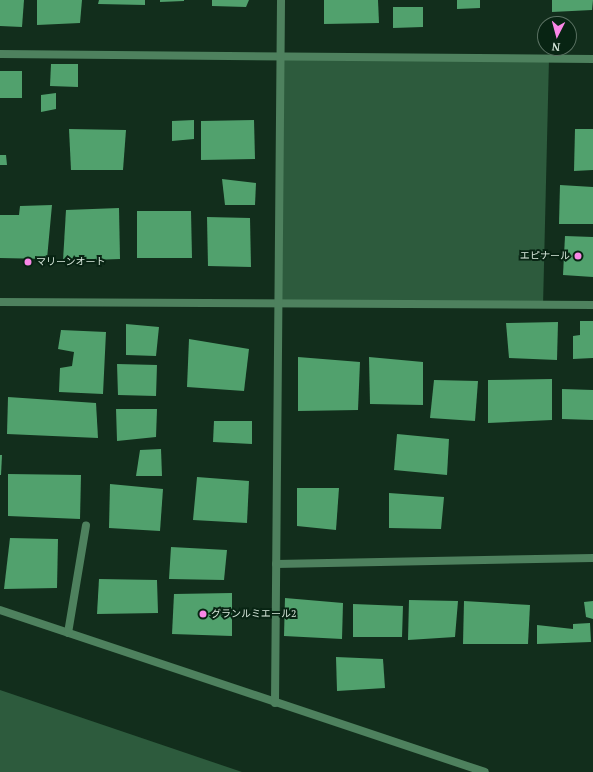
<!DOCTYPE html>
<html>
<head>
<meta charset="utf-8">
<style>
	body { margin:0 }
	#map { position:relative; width:593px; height:772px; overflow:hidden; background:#122e1c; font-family:"PT Serif","Noto Sans JP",serif }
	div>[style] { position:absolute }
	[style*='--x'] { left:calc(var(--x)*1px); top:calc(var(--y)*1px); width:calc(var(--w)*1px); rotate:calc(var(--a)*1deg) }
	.green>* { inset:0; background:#2d5b3d }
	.building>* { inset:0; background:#51a16d }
	.street>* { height:8px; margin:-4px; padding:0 4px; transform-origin:4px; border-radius:4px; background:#4e815e }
	.dots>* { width:11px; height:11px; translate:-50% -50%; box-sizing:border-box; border:2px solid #082413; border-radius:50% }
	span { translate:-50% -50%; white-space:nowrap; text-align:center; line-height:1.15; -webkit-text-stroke:4px #082413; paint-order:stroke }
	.poi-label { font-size:10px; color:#d8e8dc }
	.right { translate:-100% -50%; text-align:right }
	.left { translate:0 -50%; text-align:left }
	.north { position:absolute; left:537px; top:16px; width:40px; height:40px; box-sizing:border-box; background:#082413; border:1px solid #5b7263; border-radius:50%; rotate:186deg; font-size:11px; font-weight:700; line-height:16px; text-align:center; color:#d8e8dc }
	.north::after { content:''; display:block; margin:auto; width:14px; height:18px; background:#fa87e7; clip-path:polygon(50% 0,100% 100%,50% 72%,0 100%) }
</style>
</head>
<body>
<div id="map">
	<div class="green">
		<i style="clip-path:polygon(280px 57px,549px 58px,543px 306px,278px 304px)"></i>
		<i style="clip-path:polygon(0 690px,242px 772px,0 772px)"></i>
	</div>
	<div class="building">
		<i style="clip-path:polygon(0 0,24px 0,22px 27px,0 26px)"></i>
		<i style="clip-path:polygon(37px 0,82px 0,80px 23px,37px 25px)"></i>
		<i style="clip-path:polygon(99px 0,145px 0,145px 5px,98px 4px)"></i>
		<i style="clip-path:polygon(160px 0,184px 0,184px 1px,160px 2px)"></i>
		<i style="clip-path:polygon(212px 0,249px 0,246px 7px,212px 6px)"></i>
		<i style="clip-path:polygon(324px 0,378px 0,379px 23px,324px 24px)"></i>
		<i style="clip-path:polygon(457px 0,480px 0,480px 8px,457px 9px)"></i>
		<i style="clip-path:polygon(552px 0,593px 0,592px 10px,552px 12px)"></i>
		<i style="clip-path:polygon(393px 7px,423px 7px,423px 27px,393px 28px)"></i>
		<i style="clip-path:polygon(51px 64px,78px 64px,78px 87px,50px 86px)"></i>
		<i style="clip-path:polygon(0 71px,22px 71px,22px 98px,0 98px)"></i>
		<i style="clip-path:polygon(56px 93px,56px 109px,41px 112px,41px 95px)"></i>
		<i style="clip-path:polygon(194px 120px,194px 139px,172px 141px,172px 121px)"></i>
		<i style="clip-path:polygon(254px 120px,255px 159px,201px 160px,201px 121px)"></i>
		<i style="clip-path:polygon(69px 129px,126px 130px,123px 170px,71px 170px)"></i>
		<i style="clip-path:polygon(575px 129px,593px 129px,593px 170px,574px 171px)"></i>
		<i style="clip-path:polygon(0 155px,6px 155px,7px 165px,0 165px)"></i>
		<i style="clip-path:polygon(222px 179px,256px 183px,255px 205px,225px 205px)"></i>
		<i style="clip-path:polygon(560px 185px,593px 187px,593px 224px,559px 224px)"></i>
		<i style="clip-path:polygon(52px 205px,47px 259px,0 258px,0 215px,19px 215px,20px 206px)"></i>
		<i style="clip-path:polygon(119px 208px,120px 259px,63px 261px,66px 210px)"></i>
		<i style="clip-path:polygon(137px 211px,191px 211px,192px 258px,137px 258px)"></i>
		<i style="clip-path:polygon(207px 217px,250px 218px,251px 267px,208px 266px)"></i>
		<i style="clip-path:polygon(565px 236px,593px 237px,593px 277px,563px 275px)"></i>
		<i style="clip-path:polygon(580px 321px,593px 321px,593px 358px,573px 359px,573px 336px,580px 335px)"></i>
		<i style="clip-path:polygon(558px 322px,557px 360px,509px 358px,506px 323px)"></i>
		<i style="clip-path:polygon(126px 324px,159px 327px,156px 356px,126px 355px)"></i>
		<i style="clip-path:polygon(61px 330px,106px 332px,103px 394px,59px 392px,60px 368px,72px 366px,74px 352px,58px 349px)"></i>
		<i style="clip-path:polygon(189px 339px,249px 349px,244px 391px,187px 387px)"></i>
		<i style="clip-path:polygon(298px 357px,360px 362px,358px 410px,298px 411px)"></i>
		<i style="clip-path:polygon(369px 357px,423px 362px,423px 405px,370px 404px)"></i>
		<i style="clip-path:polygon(117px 364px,157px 365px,156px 396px,118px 395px)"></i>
		<i style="clip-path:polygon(552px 379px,552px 420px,488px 423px,488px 380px)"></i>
		<i style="clip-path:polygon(434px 380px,478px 381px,475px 421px,430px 418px)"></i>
		<i style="clip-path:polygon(562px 389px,593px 390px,593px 420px,562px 419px)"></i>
		<i style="clip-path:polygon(8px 397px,96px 403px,98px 438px,7px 434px)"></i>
		<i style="clip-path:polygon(116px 409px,157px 409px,156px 437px,117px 441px)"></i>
		<i style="clip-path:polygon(214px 421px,252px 421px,252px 444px,213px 442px)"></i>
		<i style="clip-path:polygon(397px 434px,449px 439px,447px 475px,394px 470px)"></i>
		<i style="clip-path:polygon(161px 449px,162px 476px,136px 476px,140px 450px)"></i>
		<i style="clip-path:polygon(0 455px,2px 455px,1px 475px,0 475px)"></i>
		<i style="clip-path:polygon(8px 474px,81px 475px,80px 519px,8px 516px)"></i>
		<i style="clip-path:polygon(197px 477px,249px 481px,247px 523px,193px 520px)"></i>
		<i style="clip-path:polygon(110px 484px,163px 489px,160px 531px,109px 528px)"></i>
		<i style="clip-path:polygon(297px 488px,339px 488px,336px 530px,297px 526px)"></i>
		<i style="clip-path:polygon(389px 493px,444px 497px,441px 529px,389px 528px)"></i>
		<i style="clip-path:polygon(10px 538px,58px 539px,57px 588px,4px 589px)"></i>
		<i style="clip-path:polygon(171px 547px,227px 550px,224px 580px,169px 579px)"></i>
		<i style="clip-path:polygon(99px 579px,157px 580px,158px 613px,97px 614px)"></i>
		<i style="clip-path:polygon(232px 593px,232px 636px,172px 634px,174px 594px)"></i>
		<i style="clip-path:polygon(285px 598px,343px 603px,342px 639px,284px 636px)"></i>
		<i style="clip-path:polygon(409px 600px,458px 601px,455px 637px,408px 640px)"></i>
		<i style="clip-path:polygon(464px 601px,530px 605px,528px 644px,463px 644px)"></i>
		<i style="clip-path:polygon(593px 601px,593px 619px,586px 617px,584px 602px)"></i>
		<i style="clip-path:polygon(353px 604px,403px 606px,402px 637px,353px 637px)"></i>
		<i style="clip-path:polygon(590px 623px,591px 642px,537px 644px,537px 625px,573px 629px,573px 624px)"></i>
		<i style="clip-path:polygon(336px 657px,383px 659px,385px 688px,337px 691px)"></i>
	</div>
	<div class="street">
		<i style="--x:0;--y:54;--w:593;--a:0.48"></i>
		<i style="--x:0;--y:302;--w:593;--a:0.29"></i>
		<i style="--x:276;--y:564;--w:317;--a:-1.1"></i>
		<i style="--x:0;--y:610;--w:511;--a:18.47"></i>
		<i style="--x:68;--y:633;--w:109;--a:-80.5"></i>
		<i style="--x:275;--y:703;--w:703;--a:-89.51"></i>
	</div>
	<div class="dots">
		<i style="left:578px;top:256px;background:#fa87e7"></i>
		<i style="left:28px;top:262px;background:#fa87e7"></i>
		<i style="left:203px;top:614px;background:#fa87e7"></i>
	</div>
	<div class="poi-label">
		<span class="right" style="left:570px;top:256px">エピナール</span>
		<span class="left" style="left:36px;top:262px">マリーンオート</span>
		<span class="left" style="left:211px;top:614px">グランルミエール2</span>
	</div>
	<div class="north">N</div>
</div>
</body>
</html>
